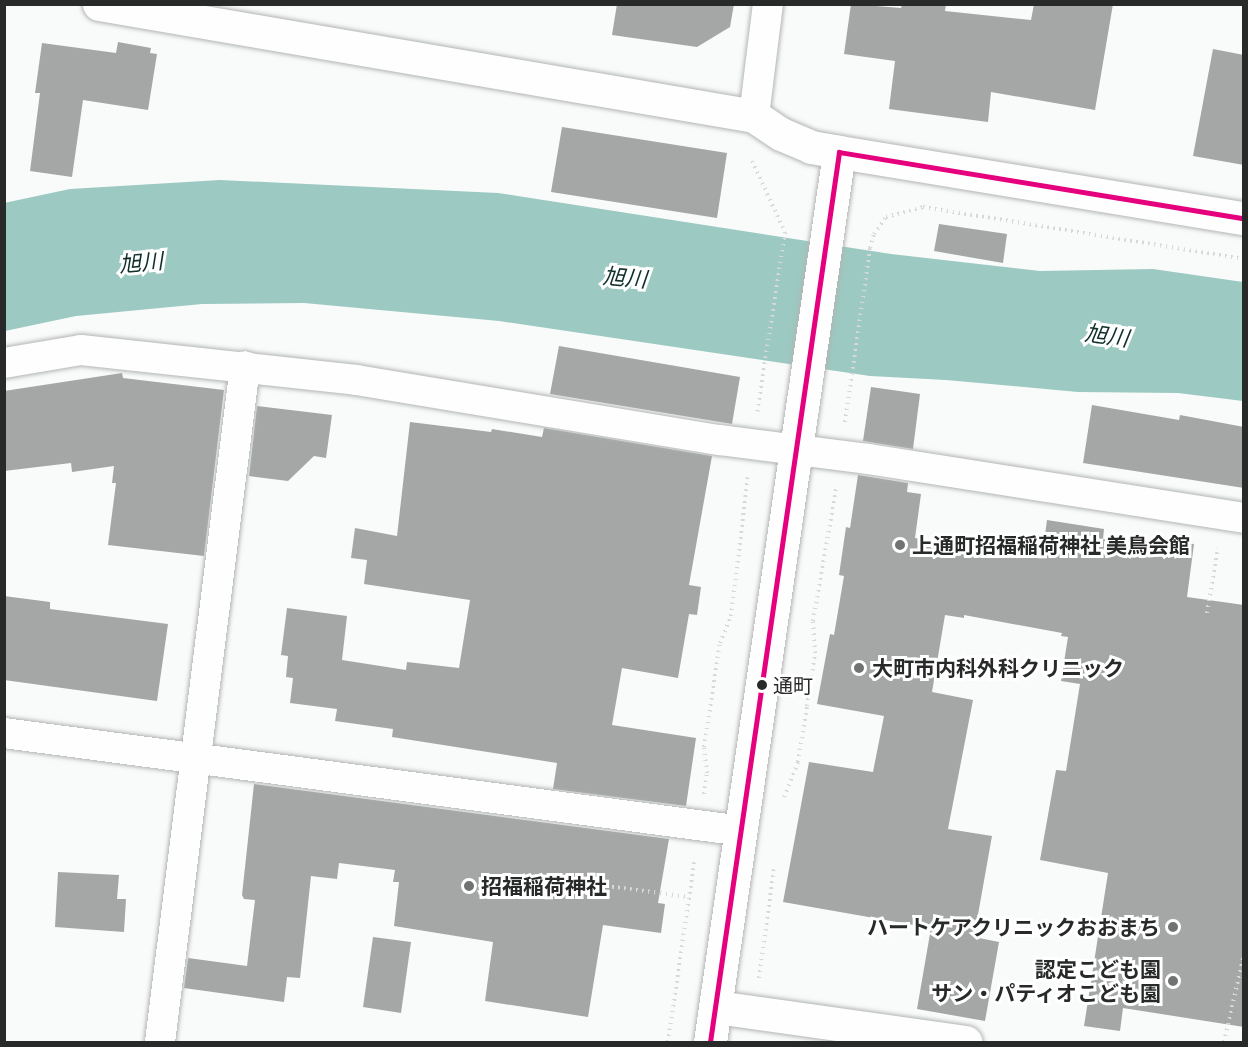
<!DOCTYPE html>
<html>
<head>
<meta charset="utf-8">
<style>
	body { margin:0 }
	#map { position:relative; width:1248px; height:1047px; overflow:hidden; background:#f8fbfa; font-family:Ubuntu,"Noto Sans JP",sans-serif }
	div>[style] { position:absolute }
	[style*='--x'] { left:calc(var(--x)*1px); top:calc(var(--y)*1px); width:calc(var(--w)*1px); rotate:calc(var(--a)*1deg) }
	.water>* { inset:0; background:#9cc9c1 }
	.building>* { inset:0; background:#a4a7a6 }
	.path>* { height:4px; margin-top:-2px; transform-origin:0; background:repeating-linear-gradient(90deg,#d7d8d7 0 1.5px,transparent 0 6px) }
	.roads { filter:drop-shadow(0 0 2px #b3b5b4) drop-shadow(0 0 2px #b3b5b4) }
	.minor>* { height:30px; margin:-15px; padding:0 15px; transform-origin:15px; border-radius:15px; background:#fefefe }
	.tertiary>* { height:33px; margin:-16.5px; padding:0 16.5px; transform-origin:16.5px; border-radius:16.5px; background:#fefefe }
	.secondary>* { height:33px; margin:-16.5px; padding:0 16.5px; transform-origin:16.5px; border-radius:16.5px; background:#fefefe }
	.bus-1>* { height:4.5px; margin:-2.25px; padding:0 2.25px; transform-origin:2.25px; border-radius:2.25px; background:#e5007d }
	.dots>* { width:16px; height:16px; translate:-50% -50%; box-sizing:border-box; border:3px solid #fff; border-radius:50% }
	span { translate:-50% -50%; white-space:nowrap; text-align:center; line-height:1.15; -webkit-text-stroke:6px #fff; paint-order:stroke }
	.bus-label { font-size:20px; color:#282929 }
	.left { translate:0 -50%; text-align:left }
	.poi-label { font-size:21px; color:#282929; font-weight:700 }
	.right { translate:-100% -50%; text-align:right }
	.water-label { font-size:22px; color:#10302b; font-style:italic }
	.frame { position:absolute; inset:0; border:6px solid #282929; pointer-events:none }
</style>
</head>
<body>
<div id="map">
	<div class="water">
		<i style="clip-path:polygon(220px 180px,498px 193px,891px 254px,1040px 271px,1153px 269px,1243px 282px,1243px 401px,1178px 393px,1078px 392px,946px 380px,870px 376px,499px 321px,304px 303px,202px 304px,76px 316px,5px 331px,4px 203px,70px 189px)"></i>
	</div>
	<div class="building">
		<i style="clip-path:polygon(617px 4px,734px 4px,730px 27px,697px 47px,612px 35px)"></i>
		<i style="clip-path:polygon(851px 4px,901px 8px,902px 4px,946px 4px,945px 11px,1031px 20px,1034px 4px,1113px 4px,1095px 110px,991px 92px,988px 122px,889px 109px,895px 61px,844px 54px)"></i>
		<i style="clip-path:polygon(118px 42px,151px 48px,150px 53px,157px 54px,148px 110px,83px 100px,72px 177px,30px 171px,40px 93px,35px 93px,42px 43px,116px 53px)"></i>
		<i style="clip-path:polygon(1213px 49px,1244px 55px,1244px 165px,1193px 156px)"></i>
		<i style="clip-path:polygon(562px 127px,727px 153px,717px 218px,551px 192px)"></i>
		<i style="clip-path:polygon(939px 224px,1007px 234px,1003px 263px,934px 251px)"></i>
		<i style="clip-path:polygon(559px 346px,740px 377px,732px 424px,550px 394px)"></i>
		<i style="clip-path:polygon(122px 373px,123px 378px,224px 390px,204px 556px,108px 545px,116px 483px,112px 483px,114px 466px,72px 472px,71px 463px,4px 471px,4px 391px)"></i>
		<i style="clip-path:polygon(871px 387px,920px 394px,913px 449px,863px 441px)"></i>
		<i style="clip-path:polygon(1092px 405px,1179px 420px,1180px 415px,1244px 427px,1244px 488px,1083px 463px)"></i>
		<i style="clip-path:polygon(257px 406px,332px 415px,326px 458px,314px 456px,288px 481px,249px 476px)"></i>
		<i style="clip-path:polygon(410px 422px,491px 432px,492px 429px,542px 437px,544px 428px,712px 456px,689px 585px,701px 587px,697px 615px,689px 614px,678px 678px,622px 668px,612px 725px,696px 738px,686px 806px,553px 789px,557px 763px,392px 737px,393px 729px,335px 721px,337px 709px,290px 703px,293px 678px,286px 677px,288px 656px,281px 655px,287px 608px,347px 616px,342px 660px,406px 670px,407px 662px,459px 668px,470px 600px,364px 584px,367px 560px,351px 558px,355px 528px,397px 536px)"></i>
		<i style="clip-path:polygon(858px 475px,908px 483px,907px 492px,921px 494px,915px 538px,1042px 558px,1047px 520px,1104px 529px,1103px 539px,1161px 548px,1162px 540px,1194px 544px,1187px 597px,1244px 605px,1244px 1027px,1123px 1008px,1120px 1031px,1084px 1026px,1108px 873px,1040px 860px,1056px 770px,1066px 771px,1080px 684px,1061px 681px,1068px 637px,1061px 636px,1062px 633px,964px 615px,964px 618px,945px 615px,932px 692px,973px 700px,948px 829px,992px 836px,974px 937px,999px 942px,985px 1021px,917px 1009px,931px 928px,783px 902px,809px 762px,873px 772px,884px 716px,817px 704px,830px 634px,834px 635px,844px 576px,839px 575px,846px 527px,850px 528px)"></i>
		<i style="clip-path:polygon(4px 596px,50px 602px,50px 609px,168px 624px,157px 701px,4px 680px)"></i>
		<i style="clip-path:polygon(254px 784px,669px 839px,658px 903px,665px 904px,661px 933px,603px 925px,588px 1017px,485px 1001px,493px 942px,394px 926px,399px 882px,393px 882px,395px 870px,339px 863px,337px 879px,311px 876px,300px 978px,287px 977px,284px 1002px,184px 988px,188px 958px,247px 966px,255px 900px,244px 899px,242px 895px)"></i>
		<i style="clip-path:polygon(58px 872px,119px 875px,117px 899px,126px 899px,124px 932px,55px 927px)"></i>
		<i style="clip-path:polygon(373px 937px,411px 942px,401px 1013px,363px 1007px)"></i>
	</div>
	<div class="path">
		<i style="--x:752;--y:161;--w:78;--a:65.1"></i>
		<i style="--x:785;--y:232;--w:182;--a:98.8"></i>
		<i style="--x:845;--y:422;--w:176;--a:-81.8"></i>
		<i style="--x:870;--y:248;--w:15;--a:-74"></i>
		<i style="--x:874;--y:234;--w:21;--a:-55"></i>
		<i style="--x:886;--y:217;--w:38;--a:-15"></i>
		<i style="--x:923;--y:207;--w:325;--a:9.2"></i>
		<i style="--x:1207;--y:613;--w:66;--a:-80.4"></i>
		<i style="--x:704;--y:794;--w:21;--a:-82"></i>
		<i style="--x:707;--y:773;--w:26;--a:-97"></i>
		<i style="--x:704;--y:747;--w:105;--a:-81.3"></i>
		<i style="--x:720;--y:643;--w:29;--a:-68"></i>
		<i style="--x:731;--y:616;--w:141;--a:-83.1"></i>
		<i style="--x:784;--y:797;--w:38;--a:-68"></i>
		<i style="--x:798;--y:762;--w:57;--a:-80.9"></i>
		<i style="--x:807;--y:706;--w:54;--a:-81.4"></i>
		<i style="--x:815;--y:653;--w:32;--a:-94"></i>
		<i style="--x:813;--y:621;--w:134;--a:-80.1"></i>
		<i style="--x:523;--y:875;--w:168;--a:7.5"></i>
		<i style="--x:759;--y:978;--w:110;--a:-82.2"></i>
		<i style="--x:668;--y:1042;--w:186;--a:-81.7"></i>
		<i style="--x:1224;--y:1042;--w:90;--a:-77.2"></i>
	</div>
	<div class="roads">
		<div class="minor">
			<i style="--x:754;--y:116;--w:113;--a:-82.9"></i>
			<i style="--x:4;--y:363;--w:78;--a:-9.6"></i>
			<i style="--x:81;--y:350;--w:277;--a:6.2"></i>
			<i style="--x:356;--y:380;--w:369;--a:9.4"></i>
			<i style="--x:720;--y:440;--w:149;--a:7.3"></i>
			<i style="--x:868;--y:459;--w:381;--a:8.9"></i>
			<i style="--x:4;--y:733;--w:744;--a:7.56"></i>
			<i style="--x:160;--y:1042;--w:681;--a:-82.83"></i>
		</div>
		<div class="tertiary">
			<i style="--x:99;--y:4;--w:665;--a:9.7"></i>
			<i style="--x:754;--y:116;--w:32;--a:34"></i>
			<i style="--x:781;--y:134;--w:33;--a:23"></i>
			<i style="--x:811;--y:147;--w:28;--a:10"></i>
			<i style="--x:716;--y:1007;--w:252;--a:8"></i>
		</div>
		<div class="secondary">
			<i style="--x:710;--y:1042;--w:899;--a:-81.75"></i>
			<i style="--x:839;--y:152;--w:410;--a:9.3"></i>
		</div>
	</div>
	<div class="bus-1">
		<i style="--x:710;--y:1042;--w:899;--a:-81.75"></i>
		<i style="--x:839;--y:152;--w:410;--a:9.3"></i>
	</div>
	<div class="dots">
		<i style="left:900px;top:545px;background:#717272"></i>
		<i style="left:859px;top:668px;background:#717272"></i>
		<i style="left:762px;top:685px;background:#282929"></i>
		<i style="left:469px;top:886px;background:#717272"></i>
		<i style="left:1173px;top:927px;background:#717272"></i>
		<i style="left:1173px;top:981px;background:#717272"></i>
	</div>
	<div class="bus-label">
		<span class="left" style="left:773px;top:685px">通町</span>
	</div>
	<div class="poi-label">
		<span class="left" style="left:912px;top:545px">上通町招福稲荷神社 美鳥会館</span>
		<span class="left" style="left:872px;top:668px">大町市内科外科クリニック</span>
		<span class="left" style="left:481px;top:886px">招福稲荷神社</span>
		<span class="right" style="left:1160px;top:927px">ハートケアクリニックおおまち</span>
		<span class="right" style="left:1161px;top:981px">認定こども園<br>サン・パティオこども園</span>
	</div>
	<div class="water-label">
		<span style="left:141px;top:262px;rotate:-5deg">旭川</span>
		<span style="left:625px;top:277px;rotate:5deg">旭川</span>
		<span style="left:1107px;top:335px;rotate:8deg">旭川</span>
	</div>
	<div class="frame"></div>
</div>
</body>
</html>
